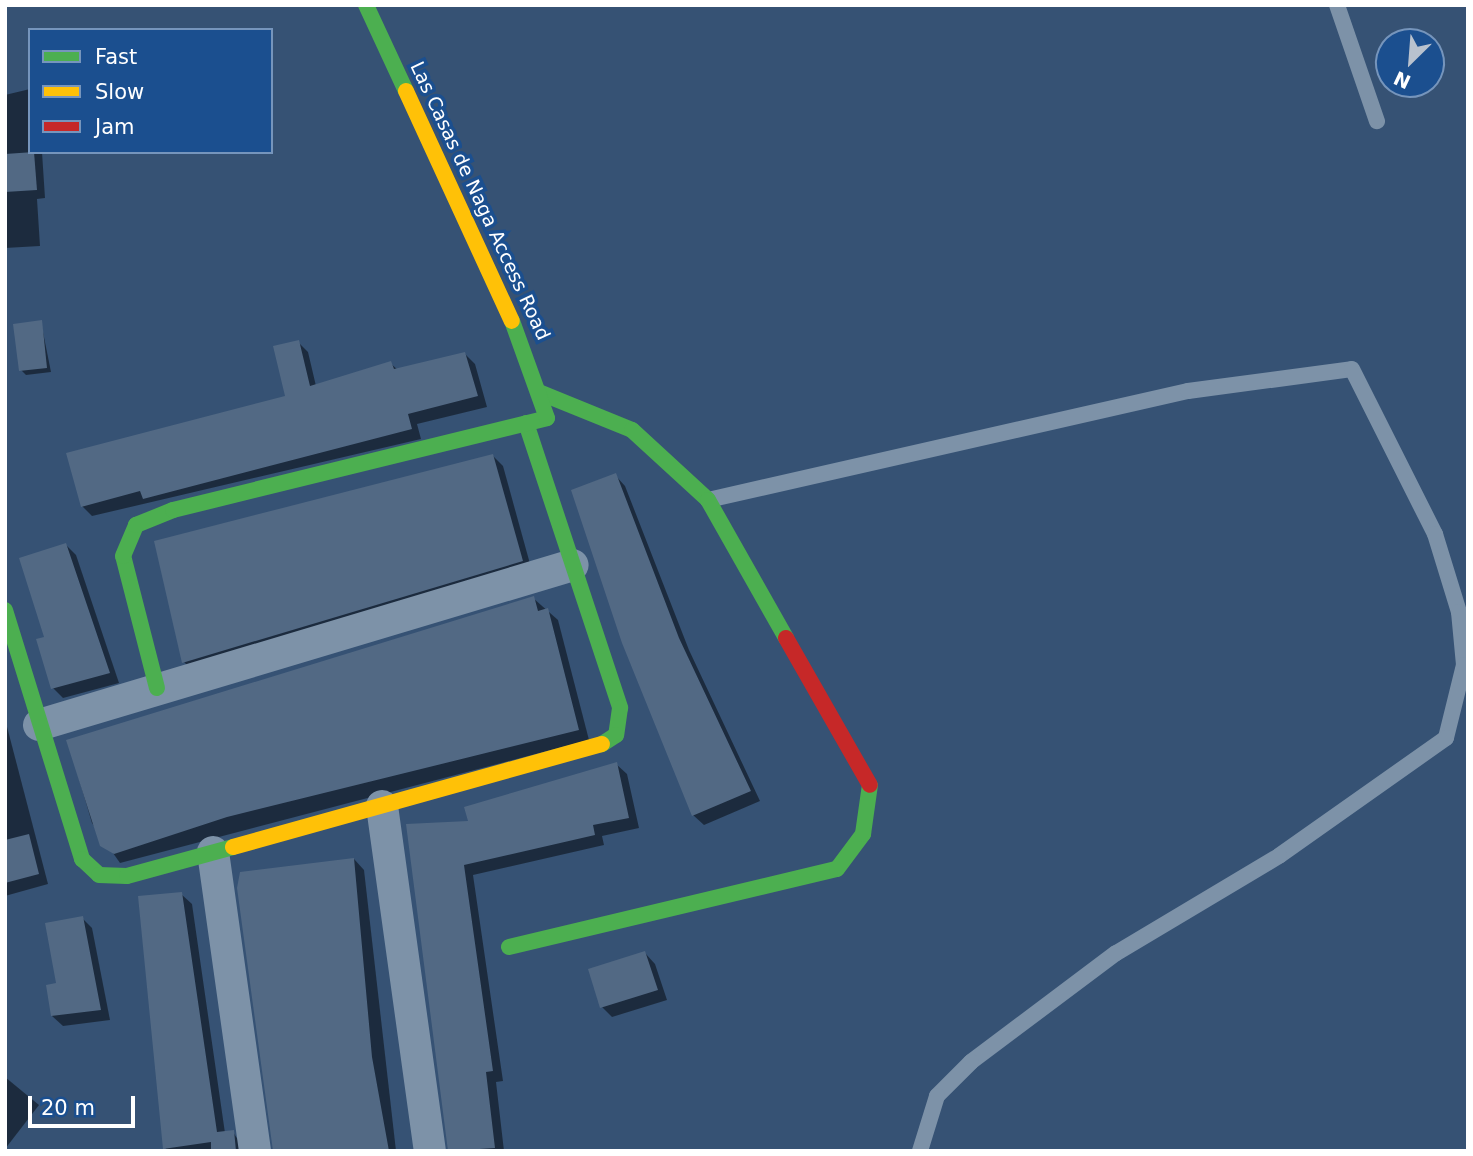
<!DOCTYPE html>
<html>
<head>
<meta charset="utf-8">
<style>
	body { margin:0 }
	#map { position:relative; width:1473px; height:1156px; overflow:hidden; background:#365274; font-family:"DejaVu Sans",sans-serif }
	div>[style] { position:absolute }
	[style*='--x'] { left:calc(var(--x)*1px); top:calc(var(--y)*1px); width:calc(var(--w)*1px); rotate:calc(var(--a)*1deg) }
	.shadow>* { inset:0; background:#0007 }
	.building>* { inset:0; background:#526984 }
	.lane>* { height:16px; margin:-8px; padding:0 8px; transform-origin:8px; border-radius:8px; background:#7d92a8 }
	.street>* { height:32px; margin:-16px; padding:0 16px; transform-origin:16px; border-radius:16px; background:#7d92a8 }
	.fast>* { height:16px; margin:-8px; padding:0 8px; transform-origin:8px; border-radius:8px; background:#4caf50 }
	.slow>* { height:16px; margin:-8px; padding:0 8px; transform-origin:8px; border-radius:8px; background:#ffc107 }
	.jam>* { height:16px; margin:-8px; padding:0 8px; transform-origin:8px; border-radius:8px; background:#c62828 }
	span { translate:-50% -50%; white-space:nowrap; text-align:center; line-height:1.15; -webkit-text-stroke:7px #1b4f8f; paint-order:stroke }
	.street-label { font-size:19px; color:#fff }
	.frame { position:absolute; inset:0; border:7px solid #fff; pointer-events:none }
	.legend { position:absolute; left:28px; top:28px; width:245px; height:126px; box-sizing:border-box; background:#1b4f8f; border:2px solid #7695bc; margin:0; padding:9px 12px; list-style:none; font-size:21px; color:#fff }
	.legend li { display:flex; align-items:center; gap:14px; height:35px }
	.legend b { width:35px; border:2px solid #7695bc }
	.north { position:absolute; left:1375px; top:28px; width:70px; height:70px; box-sizing:border-box; background:#1b4f8f; border:2px solid #7695bc; border-radius:50%; rotate:205deg; font-size:19px; font-weight:700; line-height:28px; text-align:center; color:#fff }
	.north::after { content:''; display:block; margin:auto; width:24px; height:32px; background:#b9c2ce; clip-path:polygon(50% 0,100% 100%,50% 72%,0 100%) }
	.scale { position:absolute; left:28px; top:1096px; width:107px; height:32px; box-sizing:border-box; border:4px solid #fff; border-top:0; padding-left:9px; font-size:21px; line-height:24px; white-space:nowrap; color:#fff; -webkit-text-stroke:5px #1b4f8f; paint-order:stroke }
</style>
</head>
<body>
<div id="map">
	<div class="shadow">
		<i style="clip-path:polygon(30px 89px,30px 152px,42px 152px,45px 198px,37px 199px,40px 246px,5px 248px,5px 95px)"></i>
		<i style="clip-path:polygon(41px 322px,51px 372px,26px 375px,21px 370px)"></i>
		<i style="clip-path:polygon(298px 342px,308px 352px,316px 386px,390px 363px,398px 370px,465px 354px,475px 364px,487px 407px,417px 424px,421px 439px,92px 516px,82px 506px,287px 397px)"></i>
		<i style="clip-path:polygon(493px 456px,503px 466px,532px 571px,194px 672px,184px 662px)"></i>
		<i style="clip-path:polygon(615px 475px,625px 486px,689px 650px,760px 801px,704px 825px,693px 815px)"></i>
		<i style="clip-path:polygon(66px 545px,76px 555px,119px 683px,63px 698px,53px 688px)"></i>
		<i style="clip-path:polygon(533px 598px,558px 620px,589px 740px,120px 863px,92px 823px,68px 741px)"></i>
		<i style="clip-path:polygon(5px 719px,48px 884px,5px 896px)"></i>
		<i style="clip-path:polygon(616px 764px,627px 774px,639px 828px,602px 836px,604px 845px,473px 875px,503px 1081px,496px 1082px,504px 1151px,449px 1151px,408px 826px,470px 822px)"></i>
		<i style="clip-path:polygon(354px 859px,364px 870px,396px 1151px,274px 1151px)"></i>
		<i style="clip-path:polygon(181px 894px,192px 904px,225px 1133px,233px 1132px,245px 1151px,166px 1151px,140px 897px)"></i>
		<i style="clip-path:polygon(82px 918px,92px 928px,110px 1020px,63px 1026px,52px 1016px)"></i>
		<i style="clip-path:polygon(645px 953px,655px 964px,667px 1000px,612px 1017px,602px 1007px)"></i>
		<i style="clip-path:polygon(5px 1077px,39px 1105px,5px 1149px)"></i>
	</div>
	<div class="building">
		<i style="clip-path:polygon(34px 152px,37px 190px,5px 192px,5px 154px)"></i>
		<i style="clip-path:polygon(42px 320px,47px 368px,19px 371px,13px 324px)"></i>
		<i style="clip-path:polygon(299px 340px,310px 386px,391px 361px,394px 369px,465px 352px,478px 396px,408px 414px,412px 429px,143px 499px,140px 491px,81px 507px,66px 453px,285px 396px,273px 346px)"></i>
		<i style="clip-path:polygon(493px 454px,523px 561px,182px 663px,154px 541px)"></i>
		<i style="clip-path:polygon(616px 473px,679px 638px,751px 791px,692px 816px,622px 643px,571px 490px)"></i>
		<i style="clip-path:polygon(66px 543px,110px 673px,51px 689px,36px 639px,44px 637px,19px 558px)"></i>
		<i style="clip-path:polygon(534px 596px,538px 611px,548px 608px,579px 730px,227px 817px,114px 854px,100px 846px,66px 740px)"></i>
		<i style="clip-path:polygon(617px 762px,629px 818px,593px 825px,595px 835px,464px 865px,493px 1071px,486px 1072px,495px 1148px,448px 1151px,406px 824px,468px 821px,464px 807px)"></i>
		<i style="clip-path:polygon(29px 834px,39px 874px,5px 883px,5px 840px)"></i>
		<i style="clip-path:polygon(354px 858px,372px 1057px,389px 1151px,273px 1151px,237px 888px,240px 872px)"></i>
		<i style="clip-path:polygon(182px 892px,217px 1132px,234px 1130px,236px 1151px,211px 1151px,211px 1142px,163px 1149px,138px 896px)"></i>
		<i style="clip-path:polygon(83px 916px,101px 1010px,51px 1016px,46px 985px,56px 983px,45px 923px)"></i>
		<i style="clip-path:polygon(645px 951px,658px 990px,600px 1008px,588px 969px)"></i>
	</div>
	<div class="lane">
		<i style="--x:1337;--y:5;--w:123;--a:71"></i>
		<i style="--x:708;--y:500;--w:492;--a:-12.8"></i>
		<i style="--x:1188;--y:391;--w:165;--a:-7.6"></i>
		<i style="--x:1352;--y:369;--w:185;--a:63.3"></i>
		<i style="--x:1435;--y:534;--w:82;--a:72.9"></i>
		<i style="--x:1459;--y:612;--w:53;--a:84.6"></i>
		<i style="--x:1464;--y:665;--w:75;--a:103.9"></i>
		<i style="--x:1446;--y:738;--w:204;--a:144.8"></i>
		<i style="--x:1279;--y:856;--w:190;--a:149.2"></i>
		<i style="--x:1116;--y:953;--w:181;--a:143.1"></i>
		<i style="--x:971;--y:1062;--w:48;--a:135"></i>
		<i style="--x:937;--y:1096;--w:58;--a:107.2"></i>
	</div>
	<div class="street">
		<i style="--x:39;--y:725;--w:557;--a:-16.68"></i>
		<i style="--x:382;--y:806;--w:348;--a:82.1"></i>
		<i style="--x:213;--y:852;--w:302;--a:82"></i>
	</div>
	<div class="fast">
		<i style="--x:366;--y:5;--w:95;--a:65.1"></i>
		<i style="--x:541;--y:393;--w:98;--a:22.1"></i>
		<i style="--x:632;--y:430;--w:103;--a:42.6"></i>
		<i style="--x:708;--y:500;--w:159;--a:60.5"></i>
		<i style="--x:526;--y:423;--w:300;--a:71.7"></i>
		<i style="--x:620;--y:708;--w:27;--a:98"></i>
		<i style="--x:616;--y:735;--w:17;--a:147"></i>
		<i style="--x:5;--y:610;--w:261;--a:72.8"></i>
		<i style="--x:82;--y:859;--w:23;--a:43"></i>
		<i style="--x:99;--y:875;--w:28;--a:2"></i>
		<i style="--x:127;--y:876;--w:110;--a:-15.3"></i>
		<i style="--x:157;--y:688;--w:136;--a:-104.4"></i>
		<i style="--x:123;--y:556;--w:34;--a:-67"></i>
		<i style="--x:136;--y:525;--w:40;--a:-22"></i>
		<i style="--x:173;--y:510;--w:385;--a:-13.8"></i>
		<i style="--x:547;--y:418;--w:103;--a:-109.8"></i>
		<i style="--x:509;--y:947;--w:337;--a:-13.4"></i>
		<i style="--x:837;--y:869;--w:44;--a:-53.4"></i>
		<i style="--x:863;--y:834;--w:49;--a:-81.9"></i>
	</div>
	<div class="slow">
		<i style="--x:406;--y:91;--w:253;--a:65.3"></i>
		<i style="--x:233;--y:847;--w:383;--a:-15.6"></i>
	</div>
	<div class="jam">
		<i style="--x:786;--y:638;--w:169;--a:60.3"></i>
	</div>
	<div class="street-label">
		<span style="left:480px;top:201px;rotate:65deg">Las Casas de Naga Access Road</span>
	</div>
	<div class="frame"></div>
	<ul class="legend">
	<li><b style="height:9px;background:#4caf50"></b>Fast</li>
	<li><b style="height:9px;background:#ffc107"></b>Slow</li>
	<li><b style="height:9px;background:#c62828"></b>Jam</li>
	</ul>
	<div class="north">N</div>
	<div class="scale">20 m</div>
</div>
</body>
</html>
